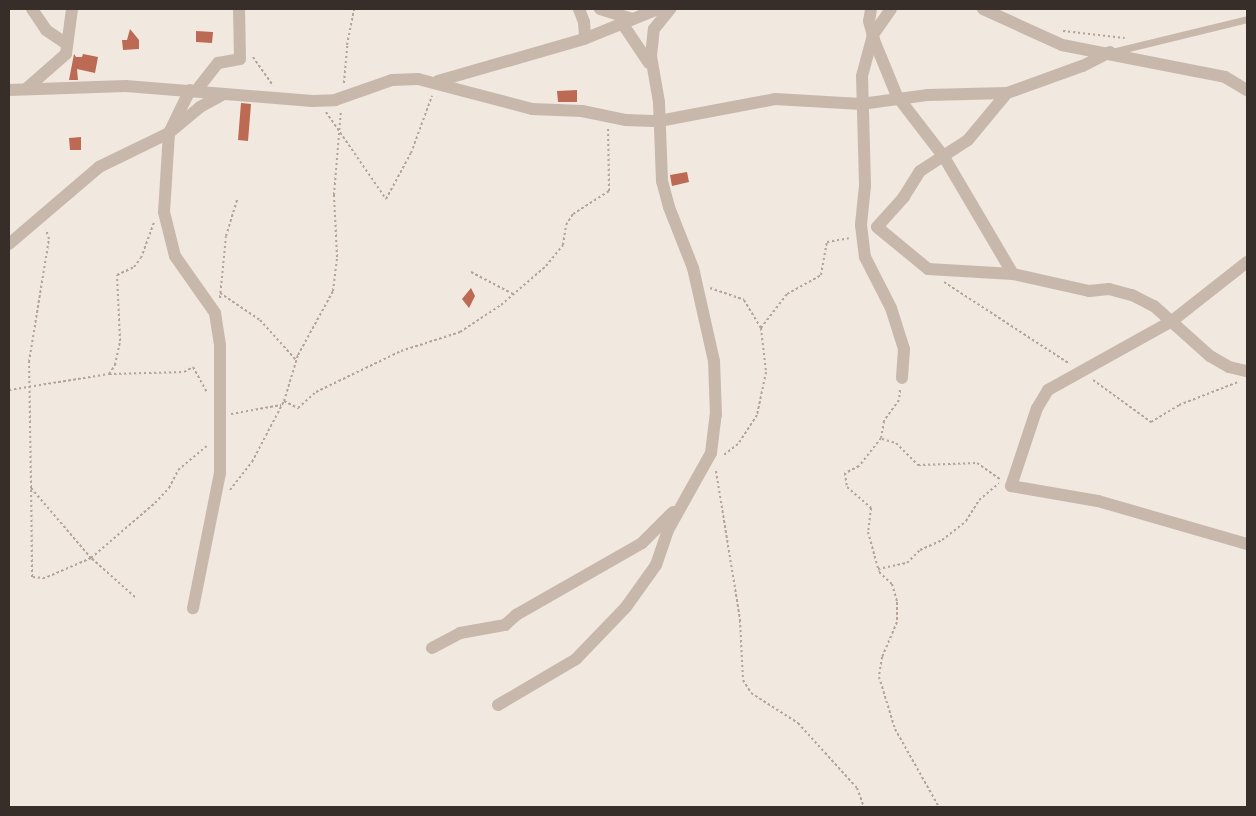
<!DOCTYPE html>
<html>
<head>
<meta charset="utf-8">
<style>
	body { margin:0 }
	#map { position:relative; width:1256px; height:816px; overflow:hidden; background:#f1e8df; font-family:Inter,sans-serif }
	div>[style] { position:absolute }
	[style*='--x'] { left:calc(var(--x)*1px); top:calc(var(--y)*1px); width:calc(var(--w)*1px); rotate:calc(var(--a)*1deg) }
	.building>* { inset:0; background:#bc6a53 }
	.path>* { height:2px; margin-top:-1px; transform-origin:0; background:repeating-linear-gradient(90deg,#b4a396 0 2.5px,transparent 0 5px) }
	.lane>* { height:7px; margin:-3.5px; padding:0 3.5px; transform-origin:3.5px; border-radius:3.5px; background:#c8b8ac }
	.street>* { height:12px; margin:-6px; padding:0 6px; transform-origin:6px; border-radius:6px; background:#c8b8ac }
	span { translate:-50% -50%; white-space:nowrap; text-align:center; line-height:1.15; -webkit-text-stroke:5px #f9f2ec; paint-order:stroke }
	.frame { position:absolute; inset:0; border:10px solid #372e2a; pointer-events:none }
</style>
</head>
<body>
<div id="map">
	<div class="building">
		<i style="clip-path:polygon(130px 29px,139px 40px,139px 49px,123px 50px,122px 40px,127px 40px)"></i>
		<i style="clip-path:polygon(196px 31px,213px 32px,212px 43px,196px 42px)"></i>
		<i style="clip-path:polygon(74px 54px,76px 57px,82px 57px,83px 54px,98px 57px,95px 73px,77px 69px,78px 80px,69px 80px)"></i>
		<i style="clip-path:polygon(577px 90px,577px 102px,558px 102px,557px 91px)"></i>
		<i style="clip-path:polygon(241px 103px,251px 104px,248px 141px,238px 140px)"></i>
		<i style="clip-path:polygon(81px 137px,81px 150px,70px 150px,69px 138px)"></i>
		<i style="clip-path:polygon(687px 172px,689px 182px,672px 186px,670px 175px)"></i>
		<i style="clip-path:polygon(471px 288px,475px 296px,469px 308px,462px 299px)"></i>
	</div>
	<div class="path">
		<i style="--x:1063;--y:31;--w:62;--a:6.4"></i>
		<i style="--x:253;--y:57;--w:35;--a:55"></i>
		<i style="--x:344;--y:83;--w:38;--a:-85"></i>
		<i style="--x:347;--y:45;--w:37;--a:-79"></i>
		<i style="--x:326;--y:112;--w:106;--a:55.4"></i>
		<i style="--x:386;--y:199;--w:52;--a:-61.5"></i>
		<i style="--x:411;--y:153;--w:61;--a:-69.8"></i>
		<i style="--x:471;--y:272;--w:47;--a:27.6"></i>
		<i style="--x:944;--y:282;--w:150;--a:33.1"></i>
		<i style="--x:710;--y:288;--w:36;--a:19"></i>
		<i style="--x:744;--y:300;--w:33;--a:59"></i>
		<i style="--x:761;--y:328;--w:44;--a:83.5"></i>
		<i style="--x:766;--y:372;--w:44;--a:101.8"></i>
		<i style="--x:757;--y:415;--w:35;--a:123"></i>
		<i style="--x:738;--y:444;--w:18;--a:142"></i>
		<i style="--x:220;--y:293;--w:48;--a:34"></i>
		<i style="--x:260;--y:320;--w:54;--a:48"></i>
		<i style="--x:220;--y:298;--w:62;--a:-84.5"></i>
		<i style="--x:226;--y:236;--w:38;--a:-73"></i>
		<i style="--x:761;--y:328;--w:43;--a:-52.6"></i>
		<i style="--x:787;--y:294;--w:39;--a:-29"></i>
		<i style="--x:821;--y:275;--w:34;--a:-80"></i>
		<i style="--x:827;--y:242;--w:22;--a:-10"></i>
		<i style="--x:109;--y:374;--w:11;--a:-56"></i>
		<i style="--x:115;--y:365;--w:25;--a:-78"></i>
		<i style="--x:120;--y:341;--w:66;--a:-92.6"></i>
		<i style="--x:117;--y:275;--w:19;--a:-25"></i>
		<i style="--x:134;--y:267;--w:11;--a:-52"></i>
		<i style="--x:141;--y:258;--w:38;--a:-70"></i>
		<i style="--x:1093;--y:380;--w:72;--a:35.9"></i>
		<i style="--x:1151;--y:422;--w:33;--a:-31"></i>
		<i style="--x:1179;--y:405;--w:63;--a:-21.3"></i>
		<i style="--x:9;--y:390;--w:101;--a:-9.1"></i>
		<i style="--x:109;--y:374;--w:75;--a:-1.5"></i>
		<i style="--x:184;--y:372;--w:10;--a:-29"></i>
		<i style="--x:193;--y:367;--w:29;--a:61"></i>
		<i style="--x:900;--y:390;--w:10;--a:96"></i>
		<i style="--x:899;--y:400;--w:26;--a:126"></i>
		<i style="--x:884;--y:421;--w:17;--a:100"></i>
		<i style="--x:881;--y:438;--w:36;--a:128"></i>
		<i style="--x:859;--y:466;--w:16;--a:153"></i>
		<i style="--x:845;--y:473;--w:14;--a:82"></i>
		<i style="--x:847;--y:487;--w:32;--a:41"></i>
		<i style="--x:871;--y:508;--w:24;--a:97"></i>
		<i style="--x:868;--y:532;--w:41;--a:74.6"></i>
		<i style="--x:879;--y:572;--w:18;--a:43"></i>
		<i style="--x:892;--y:584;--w:19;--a:74"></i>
		<i style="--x:897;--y:602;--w:20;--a:90"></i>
		<i style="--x:897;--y:622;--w:38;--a:113"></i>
		<i style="--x:882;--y:657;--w:20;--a:99"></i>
		<i style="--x:879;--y:677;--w:54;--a:72.9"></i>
		<i style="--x:895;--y:729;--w:90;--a:60.6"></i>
		<i style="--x:284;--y:401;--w:16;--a:27"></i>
		<i style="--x:298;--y:408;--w:24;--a:-42"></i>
		<i style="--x:316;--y:392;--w:94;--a:-25.8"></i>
		<i style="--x:401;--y:351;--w:62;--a:-17.9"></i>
		<i style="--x:460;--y:332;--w:49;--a:-33.4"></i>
		<i style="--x:501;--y:305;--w:60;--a:-40.9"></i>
		<i style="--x:546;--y:266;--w:27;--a:-51"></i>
		<i style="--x:563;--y:245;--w:20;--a:-81"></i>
		<i style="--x:566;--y:225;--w:13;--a:-58"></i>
		<i style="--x:573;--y:214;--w:43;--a:-32.6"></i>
		<i style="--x:609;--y:191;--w:62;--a:-90.9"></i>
		<i style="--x:231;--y:414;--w:51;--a:-10.2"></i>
		<i style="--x:882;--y:439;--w:15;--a:16"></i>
		<i style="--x:896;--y:443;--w:31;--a:45"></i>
		<i style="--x:918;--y:465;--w:59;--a:-1.9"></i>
		<i style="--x:977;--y:463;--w:28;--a:35"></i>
		<i style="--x:716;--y:471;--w:151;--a:80.8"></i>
		<i style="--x:740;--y:620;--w:60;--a:87.1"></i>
		<i style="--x:743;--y:680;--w:15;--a:58"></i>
		<i style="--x:751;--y:693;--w:56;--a:32.6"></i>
		<i style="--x:798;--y:723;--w:88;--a:47.8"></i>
		<i style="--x:857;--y:788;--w:20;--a:70"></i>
		<i style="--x:31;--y:488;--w:92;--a:49.4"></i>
		<i style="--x:91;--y:558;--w:50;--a:156.5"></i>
		<i style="--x:45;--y:578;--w:13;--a:-176"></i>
		<i style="--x:32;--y:577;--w:89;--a:-90.6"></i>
		<i style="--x:31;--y:488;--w:126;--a:-90.9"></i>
		<i style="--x:29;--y:362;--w:125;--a:-80.8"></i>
		<i style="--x:49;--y:239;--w:10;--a:-107"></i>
		<i style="--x:230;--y:490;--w:36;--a:-52"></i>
		<i style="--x:252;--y:462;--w:69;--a:-62.3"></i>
		<i style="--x:284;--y:401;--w:48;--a:-73.1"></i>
		<i style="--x:298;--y:355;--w:73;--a:-61.3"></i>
		<i style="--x:333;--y:291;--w:34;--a:-83"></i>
		<i style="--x:337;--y:257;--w:62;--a:-92.8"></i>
		<i style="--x:334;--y:195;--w:85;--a:-85.3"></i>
		<i style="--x:878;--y:569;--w:30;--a:-12"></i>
		<i style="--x:907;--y:563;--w:18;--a:-45"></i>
		<i style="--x:920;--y:550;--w:24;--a:-24"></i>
		<i style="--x:942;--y:540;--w:31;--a:-38"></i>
		<i style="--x:966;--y:521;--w:25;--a:-58"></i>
		<i style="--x:979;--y:500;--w:26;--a:-40"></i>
		<i style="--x:135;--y:597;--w:59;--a:-138.4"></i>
		<i style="--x:91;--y:558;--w:84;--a:-40.7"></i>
		<i style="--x:155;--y:503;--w:21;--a:-47"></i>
		<i style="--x:169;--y:488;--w:20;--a:-63"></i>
		<i style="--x:178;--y:470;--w:39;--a:-40"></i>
	</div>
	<div class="lane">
		<i style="--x:1112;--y:52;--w:139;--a:-13.7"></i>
	</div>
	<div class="street">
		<i style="--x:32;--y:9;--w:25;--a:56"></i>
		<i style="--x:46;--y:30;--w:25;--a:34"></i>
		<i style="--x:579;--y:9;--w:14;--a:69"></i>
		<i style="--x:584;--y:22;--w:16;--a:86"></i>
		<i style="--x:600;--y:9;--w:34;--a:17"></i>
		<i style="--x:871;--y:9;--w:12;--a:99"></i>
		<i style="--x:869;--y:21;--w:20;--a:75"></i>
		<i style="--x:874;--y:40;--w:61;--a:67.7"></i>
		<i style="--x:897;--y:96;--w:77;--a:52.4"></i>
		<i style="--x:944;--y:157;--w:136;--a:59.5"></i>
		<i style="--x:891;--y:9;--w:32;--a:125"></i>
		<i style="--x:873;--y:35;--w:42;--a:105"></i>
		<i style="--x:862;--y:76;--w:110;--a:88.4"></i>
		<i style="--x:865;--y:186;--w:39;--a:96"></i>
		<i style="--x:861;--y:225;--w:32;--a:83"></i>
		<i style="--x:865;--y:257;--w:57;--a:63"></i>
		<i style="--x:891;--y:308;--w:43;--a:72.4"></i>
		<i style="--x:904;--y:349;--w:29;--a:94"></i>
		<i style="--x:983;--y:9;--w:87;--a:24.5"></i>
		<i style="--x:1062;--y:45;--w:166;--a:11.1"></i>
		<i style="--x:1225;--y:77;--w:26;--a:31"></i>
		<i style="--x:622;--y:23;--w:48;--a:56"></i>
		<i style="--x:1110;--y:52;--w:31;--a:153"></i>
		<i style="--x:1082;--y:66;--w:80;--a:160.2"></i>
		<i style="--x:1007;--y:93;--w:61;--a:129.7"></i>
		<i style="--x:968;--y:140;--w:57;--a:147.1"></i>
		<i style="--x:920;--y:171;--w:31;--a:122"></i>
		<i style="--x:904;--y:197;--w:40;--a:132"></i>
		<i style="--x:877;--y:227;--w:66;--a:39.5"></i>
		<i style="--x:928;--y:269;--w:85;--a:3.4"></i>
		<i style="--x:1013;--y:274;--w:78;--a:12.6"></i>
		<i style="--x:1089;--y:291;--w:20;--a:-6"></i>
		<i style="--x:1109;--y:289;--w:24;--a:15"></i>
		<i style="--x:1132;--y:295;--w:25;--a:27"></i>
		<i style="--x:1154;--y:306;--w:75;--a:41.8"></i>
		<i style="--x:1210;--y:356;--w:22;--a:30"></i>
		<i style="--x:1229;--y:367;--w:18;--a:13"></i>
		<i style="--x:438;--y:81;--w:152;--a:-16"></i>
		<i style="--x:584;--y:39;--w:80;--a:-22.1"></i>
		<i style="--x:26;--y:89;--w:53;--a:-41.2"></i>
		<i style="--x:66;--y:54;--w:45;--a:-82.4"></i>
		<i style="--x:9;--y:90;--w:117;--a:-2"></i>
		<i style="--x:126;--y:86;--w:187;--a:4.6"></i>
		<i style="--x:312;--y:101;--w:23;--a:-2"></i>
		<i style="--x:335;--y:100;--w:60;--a:-19.3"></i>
		<i style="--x:392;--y:80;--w:26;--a:-2"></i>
		<i style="--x:418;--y:79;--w:118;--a:14.7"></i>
		<i style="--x:532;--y:109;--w:50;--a:2.3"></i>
		<i style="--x:582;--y:111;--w:45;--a:11.6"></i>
		<i style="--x:626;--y:120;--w:33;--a:2"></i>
		<i style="--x:659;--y:121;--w:118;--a:-10.7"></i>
		<i style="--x:775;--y:99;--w:86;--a:3.3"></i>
		<i style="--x:861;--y:104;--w:68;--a:-7.7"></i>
		<i style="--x:928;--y:95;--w:79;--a:-1.5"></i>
		<i style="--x:190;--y:90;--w:48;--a:116"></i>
		<i style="--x:169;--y:133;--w:79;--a:93.6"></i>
		<i style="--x:164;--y:212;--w:45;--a:76"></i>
		<i style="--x:175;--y:256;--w:70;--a:54.9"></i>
		<i style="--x:215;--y:313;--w:33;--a:81"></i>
		<i style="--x:220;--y:346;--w:127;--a:90"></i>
		<i style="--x:220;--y:473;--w:138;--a:101.3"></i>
		<i style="--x:196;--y:91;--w:36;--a:-52"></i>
		<i style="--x:218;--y:63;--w:22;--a:-10"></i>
		<i style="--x:240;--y:59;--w:50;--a:-91.1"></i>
		<i style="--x:9;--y:244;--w:118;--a:-40.5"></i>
		<i style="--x:99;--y:167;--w:78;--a:-25.9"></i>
		<i style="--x:169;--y:133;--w:40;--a:-40"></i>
		<i style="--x:200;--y:107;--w:25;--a:-29"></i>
		<i style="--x:1247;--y:262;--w:95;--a:141.8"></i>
		<i style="--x:1172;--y:321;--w:142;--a:150.9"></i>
		<i style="--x:1048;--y:390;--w:21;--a:121"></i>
		<i style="--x:1037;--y:408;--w:82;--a:108.4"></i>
		<i style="--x:1011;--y:486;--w:88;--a:9.8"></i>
		<i style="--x:1098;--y:501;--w:155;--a:16.1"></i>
		<i style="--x:432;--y:648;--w:32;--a:-28"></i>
		<i style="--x:460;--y:633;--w:46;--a:-10.1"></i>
		<i style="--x:505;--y:625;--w:15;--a:-42"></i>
		<i style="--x:516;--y:615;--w:145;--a:-29.7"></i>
		<i style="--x:642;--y:543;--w:44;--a:-45"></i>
		<i style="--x:498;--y:705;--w:91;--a:-30.5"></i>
		<i style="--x:576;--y:659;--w:72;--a:-46.1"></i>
		<i style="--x:626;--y:607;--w:52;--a:-54.5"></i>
		<i style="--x:656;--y:565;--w:37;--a:-71"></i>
		<i style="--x:668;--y:530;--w:88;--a:-60.8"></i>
		<i style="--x:711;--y:453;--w:38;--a:-83"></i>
		<i style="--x:716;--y:415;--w:54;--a:-92.1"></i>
		<i style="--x:714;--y:361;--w:95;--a:-102.7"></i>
		<i style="--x:693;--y:268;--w:66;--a:-111.5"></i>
		<i style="--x:669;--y:207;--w:27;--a:-105"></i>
		<i style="--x:662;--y:181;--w:79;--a:-92.2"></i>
		<i style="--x:659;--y:102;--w:47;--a:-99.9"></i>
		<i style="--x:651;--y:56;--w:27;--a:-84"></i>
		<i style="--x:654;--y:29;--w:26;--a:-51"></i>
	</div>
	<div class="frame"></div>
</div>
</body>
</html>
